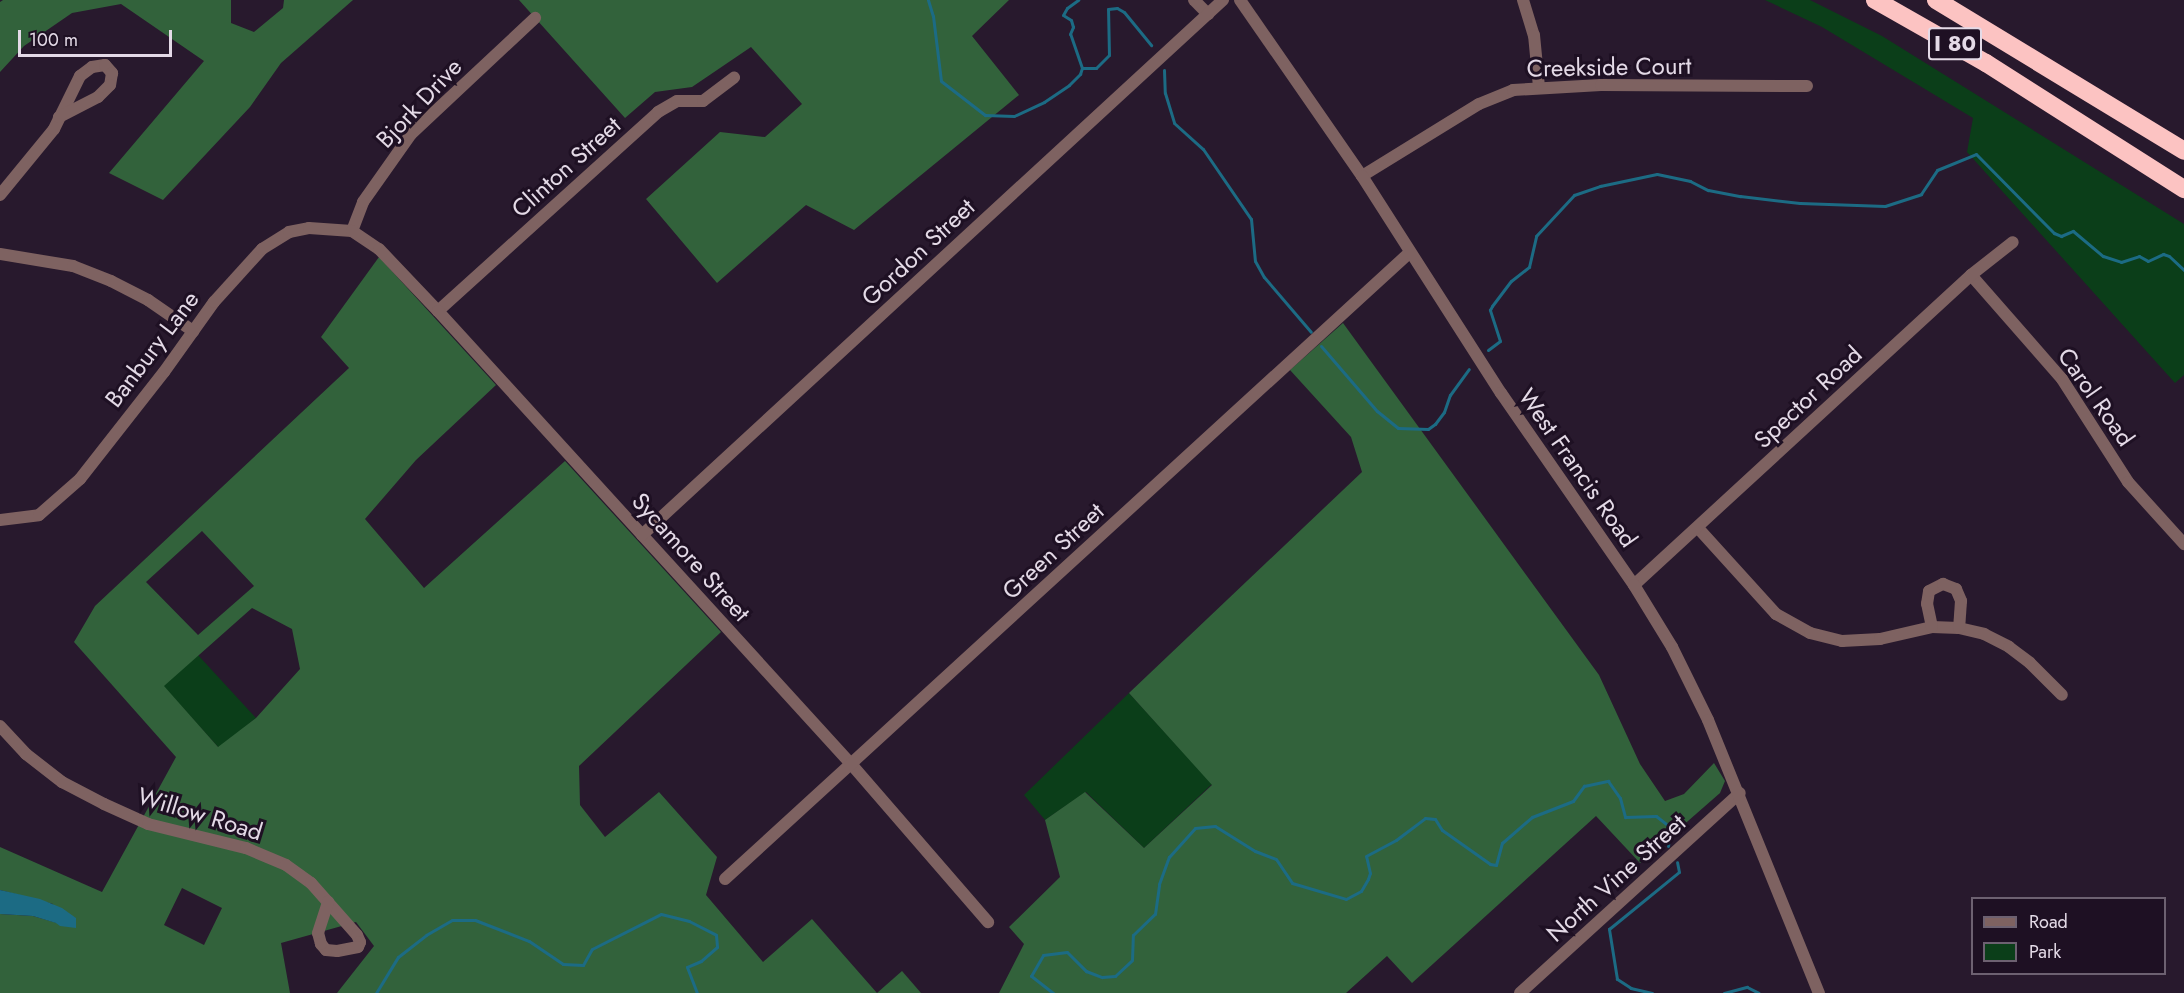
<!DOCTYPE html>
<html>
<head>
<meta charset="utf-8">
<style>
	body { margin:0 }
	#map { position:relative; width:2184px; height:993px; overflow:hidden; background:#28192d; font-family:Jost,sans-serif }
	div>[style] { position:absolute }
	[style*='--x'] { left:calc(var(--x)*1px); top:calc(var(--y)*1px); width:calc(var(--w)*1px); rotate:calc(var(--a)*1deg) }
	.green>* { inset:0; background:#0b3e19 }
	.forest>* { inset:0; background:#32623b }
	.water>* { inset:0; background:#1c6b84 }
	.stream>* { height:3px; margin:-1.5px; padding:0 1.5px; transform-origin:1.5px; border-radius:1.5px; background:#1c6b84 }
	.minor>* { height:12px; margin:-6px; padding:0 6px; transform-origin:6px; border-radius:6px; background:#7e6261 }
	.tertiary>* { height:12px; margin:-6px; padding:0 6px; transform-origin:6px; border-radius:6px; background:#7e6261 }
	.motorway>* { height:18px; margin:-9px; padding:0 9px; transform-origin:9px; border-radius:9px; background:#fcc3c2 }
	span { translate:-50% -50%; white-space:nowrap; text-align:center; line-height:1.15; -webkit-text-stroke:6px #1e1023; paint-order:stroke }
	.shield-label span { padding:2px 4px; background:#1e1023; border:2px solid; border-radius:4px; -webkit-text-stroke-width:0 }
	.shield-label { font-size:22px; color:#e4dae7; font-weight:700 }
	.street-label { font-size:24px; color:#e4dae7 }
	.legend { position:absolute; left:1971px; top:897px; width:195px; height:78px; box-sizing:border-box; background:#1e1023; border:2px solid #6d6171; margin:0; padding:8px 10px; list-style:none; font-size:18px; color:#e4dae7 }
	.legend li { display:flex; align-items:center; gap:12px; height:30px }
	.legend b { width:30px; border:2px solid #6d6171 }
	.scale { position:absolute; left:18px; top:30px; width:154px; height:27px; box-sizing:border-box; border:3px solid #e4dae7; border-top:0; padding-left:8px; font-size:18px; line-height:21px; white-space:nowrap; color:#e4dae7; -webkit-text-stroke:4px #1e1023; paint-order:stroke }
</style>
</head>
<body>
<div id="map">
	<div class="green">
		<i style="clip-path:polygon(1765px 0,1810px 0,1882px 36px,2184px 224px,2184px 375px,2175px 383px,1967px 152px,1973px 118px,1822px 27px)"></i>
		<i style="clip-path:polygon(198px 655px,256px 718px,219px 748px,163px 686px)"></i>
		<i style="clip-path:polygon(1129px 693px,1212px 784px,1144px 848px,1086px 792px,1045px 820px,1024px 795px)"></i>
	</div>
	<div class="forest">
		<i style="clip-path:polygon(3px 0,231px 0,231px 23px,254px 32px,283px 8px,284px 0,353px 0,281px 63px,250px 107px,163px 200px,109px 173px,204px 61px,121px 4px,72px 13px,24px 46px,0 72px,0 2px)"></i>
		<i style="clip-path:polygon(519px 0,1009px 0,972px 36px,1019px 95px,854px 230px,806px 205px,717px 283px,646px 199px,720px 132px,765px 137px,802px 104px,751px 47px,692px 87px,655px 92px,625px 118px)"></i>
		<i style="clip-path:polygon(evenodd,379px 257px,496px 385px,416px 460px,365px 519px,424px 588px,565px 461px,721px 632px,579px 766px,580px 805px,605px 837px,659px 792px,717px 857px,706px 895px,763px 962px,812px 919px,877px 993px,337px 993px,374px 946px,356px 922px,281px 943px,290px 993px,0 993px,0 914px,33px 916px,57px 923px,53px 904px,0 890px,0 847px,102px 892px,176px 757px,74px 642px,95px 606px,349px 368px,321px 337px,379px 257px,202px 531px,254px 586px,198px 635px,146px 582px,202px 531px,379px 257px,252px 608px,292px 629px,300px 669px,256px 718px,218px 747px,164px 686px,252px 608px,379px 257px,182px 888px,222px 908px,204px 945px,164px 925px,182px 888px)"></i>
		<i style="clip-path:polygon(1343px 323px,1599px 675px,1640px 764px,1665px 801px,1684px 794px,1714px 763px,1725px 781px,1720px 793px,1640px 863px,1596px 816px,1412px 983px,1387px 956px,1346px 993px,999px 993px,1024px 944px,1009px 927px,1060px 877px,1045px 820px,1085px 792px,1144px 848px,1212px 785px,1129px 693px,1362px 472px,1351px 437px,1290px 370px)"></i>
		<i style="clip-path:polygon(902px 971px,921px 993px,877px 993px)"></i>
	</div>
	<div class="water">
		<i style="clip-path:polygon(0 890px,40px 899px,62px 908px,76px 918px,76px 928px,60px 926px,56px 923px,33px 916px,0 914px)"></i>
	</div>
	<div class="stream">
		<i style="--x:928;--y:0;--w:17;--a:73"></i>
		<i style="--x:933;--y:16;--w:65;--a:83"></i>
		<i style="--x:941;--y:81;--w:56;--a:37.7"></i>
		<i style="--x:985;--y:115;--w:29;--a:2"></i>
		<i style="--x:1014;--y:116;--w:33;--a:-25"></i>
		<i style="--x:1044;--y:102;--w:30;--a:-34"></i>
		<i style="--x:1069;--y:85;--w:16;--a:-45"></i>
		<i style="--x:1080;--y:74;--w:6;--a:-72"></i>
		<i style="--x:1082;--y:68;--w:36;--a:-109"></i>
		<i style="--x:1070;--y:34;--w:8;--a:-67"></i>
		<i style="--x:1073;--y:27;--w:7;--a:-106"></i>
		<i style="--x:1071;--y:20;--w:9;--a:-148"></i>
		<i style="--x:1063;--y:15;--w:8;--a:-60"></i>
		<i style="--x:1067;--y:8;--w:14;--a:-36"></i>
		<i style="--x:1082;--y:68;--w:14;--a:0"></i>
		<i style="--x:1096;--y:68;--w:18;--a:-45"></i>
		<i style="--x:1109;--y:55;--w:46;--a:-91.2"></i>
		<i style="--x:1108;--y:9;--w:9;--a:-6"></i>
		<i style="--x:1117;--y:8;--w:8;--a:30"></i>
		<i style="--x:1124;--y:12;--w:43;--a:50.7"></i>
		<i style="--x:1164;--y:70;--w:23;--a:88"></i>
		<i style="--x:1165;--y:93;--w:31;--a:73"></i>
		<i style="--x:1174;--y:123;--w:39;--a:42"></i>
		<i style="--x:1203;--y:149;--w:85;--a:55.6"></i>
		<i style="--x:1251;--y:219;--w:42;--a:84.6"></i>
		<i style="--x:1255;--y:261;--w:18;--a:61"></i>
		<i style="--x:1264;--y:277;--w:72;--a:49.5"></i>
		<i style="--x:1321;--y:346;--w:86;--a:49.3"></i>
		<i style="--x:1377;--y:411;--w:27;--a:39"></i>
		<i style="--x:1398;--y:428;--w:30;--a:2"></i>
		<i style="--x:1428;--y:429;--w:9;--a:-36"></i>
		<i style="--x:1435;--y:424;--w:15;--a:-53"></i>
		<i style="--x:1444;--y:412;--w:18;--a:-71"></i>
		<i style="--x:1450;--y:395;--w:32;--a:-54"></i>
		<i style="--x:1488;--y:350;--w:15;--a:-37"></i>
		<i style="--x:1500;--y:341;--w:33;--a:-108"></i>
		<i style="--x:1490;--y:310;--w:4;--a:-63"></i>
		<i style="--x:1492;--y:306;--w:31;--a:-53"></i>
		<i style="--x:1511;--y:281;--w:23;--a:-38"></i>
		<i style="--x:1529;--y:267;--w:32;--a:-77"></i>
		<i style="--x:1536;--y:236;--w:56;--a:-47.2"></i>
		<i style="--x:1574;--y:195;--w:28;--a:-19"></i>
		<i style="--x:1600;--y:186;--w:58;--a:-11.9"></i>
		<i style="--x:1657;--y:174;--w:34;--a:12"></i>
		<i style="--x:1690;--y:181;--w:20;--a:27"></i>
		<i style="--x:1708;--y:190;--w:33;--a:11"></i>
		<i style="--x:1740;--y:196;--w:60;--a:6.7"></i>
		<i style="--x:1800;--y:203;--w:85;--a:2"></i>
		<i style="--x:1885;--y:206;--w:38;--a:-18"></i>
		<i style="--x:1921;--y:194;--w:29;--a:-56"></i>
		<i style="--x:1937;--y:170;--w:42;--a:-22.3"></i>
		<i style="--x:1976;--y:154;--w:111;--a:45.4"></i>
		<i style="--x:2054;--y:233;--w:8;--a:23"></i>
		<i style="--x:2061;--y:236;--w:13;--a:-23"></i>
		<i style="--x:2073;--y:231;--w:39;--a:40"></i>
		<i style="--x:2103;--y:256;--w:19;--a:18"></i>
		<i style="--x:2121;--y:262;--w:19;--a:-18"></i>
		<i style="--x:2139;--y:256;--w:10;--a:29"></i>
		<i style="--x:2148;--y:261;--w:17;--a:-25"></i>
		<i style="--x:2163;--y:254;--w:6;--a:18"></i>
		<i style="--x:2169;--y:256;--w:21;--a:43"></i>
		<i style="--x:376;--y:993;--w:42;--a:-58.6"></i>
		<i style="--x:398;--y:957;--w:36;--a:-38"></i>
		<i style="--x:426;--y:935;--w:30;--a:-30"></i>
		<i style="--x:452;--y:920;--w:23;--a:0"></i>
		<i style="--x:475;--y:920;--w:58;--a:21.3"></i>
		<i style="--x:529;--y:941;--w:41;--a:34.1"></i>
		<i style="--x:563;--y:964;--w:20;--a:3"></i>
		<i style="--x:583;--y:965;--w:18;--a:-61"></i>
		<i style="--x:592;--y:949;--w:77;--a:-26.9"></i>
		<i style="--x:661;--y:914;--w:29;--a:14"></i>
		<i style="--x:689;--y:921;--w:30;--a:27"></i>
		<i style="--x:716;--y:935;--w:12;--a:85"></i>
		<i style="--x:717;--y:947;--w:21;--a:139"></i>
		<i style="--x:701;--y:961;--w:15;--a:157"></i>
		<i style="--x:687;--y:967;--w:28;--a:69"></i>
		<i style="--x:1053;--y:993;--w:28;--a:-142"></i>
		<i style="--x:1031;--y:976;--w:24;--a:-60"></i>
		<i style="--x:1043;--y:955;--w:24;--a:-7"></i>
		<i style="--x:1067;--y:952;--w:27;--a:45"></i>
		<i style="--x:1086;--y:971;--w:17;--a:21"></i>
		<i style="--x:1102;--y:977;--w:13;--a:-4"></i>
		<i style="--x:1115;--y:976;--w:23;--a:-43"></i>
		<i style="--x:1132;--y:960;--w:25;--a:-88"></i>
		<i style="--x:1133;--y:935;--w:30;--a:-44"></i>
		<i style="--x:1155;--y:914;--w:30;--a:-82"></i>
		<i style="--x:1159;--y:884;--w:29;--a:-70"></i>
		<i style="--x:1169;--y:857;--w:39;--a:-48"></i>
		<i style="--x:1195;--y:828;--w:20;--a:-6"></i>
		<i style="--x:1215;--y:826;--w:47;--a:32"></i>
		<i style="--x:1255;--y:851;--w:22;--a:21"></i>
		<i style="--x:1276;--y:859;--w:29;--a:56"></i>
		<i style="--x:1292;--y:883;--w:56;--a:16.5"></i>
		<i style="--x:1346;--y:899;--w:17;--a:-28"></i>
		<i style="--x:1361;--y:891;--w:14;--a:-60"></i>
		<i style="--x:1368;--y:879;--w:6;--a:-72"></i>
		<i style="--x:1370;--y:873;--w:17;--a:-103"></i>
		<i style="--x:1366;--y:856;--w:34;--a:-28"></i>
		<i style="--x:1396;--y:840;--w:36;--a:-37"></i>
		<i style="--x:1425;--y:818;--w:10;--a:6"></i>
		<i style="--x:1435;--y:819;--w:13;--a:58"></i>
		<i style="--x:1442;--y:830;--w:59;--a:35.3"></i>
		<i style="--x:1490;--y:864;--w:6;--a:9"></i>
		<i style="--x:1496;--y:865;--w:23;--a:-75"></i>
		<i style="--x:1502;--y:843;--w:40;--a:-41"></i>
		<i style="--x:1532;--y:817;--w:44;--a:-21.3"></i>
		<i style="--x:1573;--y:801;--w:19;--a:-54"></i>
		<i style="--x:1584;--y:786;--w:25;--a:-12"></i>
		<i style="--x:1608;--y:781;--w:21;--a:55"></i>
		<i style="--x:1620;--y:798;--w:20;--a:75"></i>
		<i style="--x:1625;--y:817;--w:31;--a:-2"></i>
		<i style="--x:1656;--y:816;--w:18;--a:38"></i>
		<i style="--x:1670;--y:827;--w:19;--a:96"></i>
		<i style="--x:1652;--y:993;--w:22;--a:-167"></i>
		<i style="--x:1631;--y:988;--w:17;--a:-147"></i>
		<i style="--x:1617;--y:979;--w:51;--a:-99.1"></i>
		<i style="--x:1609;--y:929;--w:90;--a:-39.2"></i>
		<i style="--x:1679;--y:872;--w:10;--a:-101"></i>
		<i style="--x:1724;--y:993;--w:24;--a:-15"></i>
		<i style="--x:1747;--y:987;--w:13;--a:27"></i>
	</div>
	<div class="minor">
		<i style="--x:1194;--y:0;--w:20;--a:45"></i>
		<i style="--x:1523;--y:0;--w:37;--a:73"></i>
		<i style="--x:1534;--y:35;--w:52;--a:84.5"></i>
		<i style="--x:1362;--y:176;--w:137;--a:-31.6"></i>
		<i style="--x:1479;--y:104;--w:37;--a:-22"></i>
		<i style="--x:1513;--y:90;--w:88;--a:-3.3"></i>
		<i style="--x:1601;--y:85;--w:206;--a:0.3"></i>
		<i style="--x:0;--y:195;--w:85;--a:-50.7"></i>
		<i style="--x:54;--y:129;--w:59;--a:-63.9"></i>
		<i style="--x:80;--y:76;--w:15;--a:-37"></i>
		<i style="--x:92;--y:67;--w:13;--a:-9"></i>
		<i style="--x:105;--y:65;--w:11;--a:49"></i>
		<i style="--x:112;--y:73;--w:12;--a:99"></i>
		<i style="--x:110;--y:85;--w:17;--a:135"></i>
		<i style="--x:98;--y:97;--w:44;--a:152.9"></i>
		<i style="--x:352;--y:231;--w:31;--a:-69"></i>
		<i style="--x:363;--y:202;--w:83;--a:-54.8"></i>
		<i style="--x:411;--y:134;--w:170;--a:-43.1"></i>
		<i style="--x:0;--y:254;--w:74;--a:9.3"></i>
		<i style="--x:73;--y:266;--w:41;--a:21.5"></i>
		<i style="--x:111;--y:281;--w:42;--a:27.2"></i>
		<i style="--x:148;--y:300;--w:55;--a:34.6"></i>
		<i style="--x:1971;--y:275;--w:138;--a:48.8"></i>
		<i style="--x:2062;--y:379;--w:122;--a:57.3"></i>
		<i style="--x:2128;--y:482;--w:84;--a:47.9"></i>
		<i style="--x:438;--y:311;--w:297;--a:-42.1"></i>
		<i style="--x:658;--y:112;--w:22;--a:-30"></i>
		<i style="--x:677;--y:101;--w:26;--a:0"></i>
		<i style="--x:703;--y:101;--w:39;--a:-37"></i>
		<i style="--x:0;--y:520;--w:39;--a:-7"></i>
		<i style="--x:39;--y:515;--w:55;--a:-41.3"></i>
		<i style="--x:80;--y:479;--w:136;--a:-51.9"></i>
		<i style="--x:164;--y:372;--w:86;--a:-54.5"></i>
		<i style="--x:214;--y:302;--w:72;--a:-47.8"></i>
		<i style="--x:262;--y:249;--w:32;--a:-32"></i>
		<i style="--x:289;--y:232;--w:20;--a:-11"></i>
		<i style="--x:309;--y:228;--w:43;--a:4"></i>
		<i style="--x:352;--y:231;--w:32;--a:34"></i>
		<i style="--x:379;--y:249;--w:86;--a:46.4"></i>
		<i style="--x:438;--y:311;--w:614;--a:47.64"></i>
		<i style="--x:852;--y:765;--w:208;--a:49.1"></i>
		<i style="--x:1698;--y:528;--w:116;--a:47.8"></i>
		<i style="--x:1776;--y:614;--w:39;--a:29"></i>
		<i style="--x:1810;--y:633;--w:33;--a:14"></i>
		<i style="--x:1842;--y:641;--w:38;--a:-3"></i>
		<i style="--x:1880;--y:639;--w:53;--a:-13"></i>
		<i style="--x:1932;--y:627;--w:27;--a:2"></i>
		<i style="--x:1959;--y:628;--w:26;--a:13"></i>
		<i style="--x:1984;--y:634;--w:28;--a:27"></i>
		<i style="--x:2009;--y:647;--w:26;--a:37"></i>
		<i style="--x:2030;--y:663;--w:45;--a:45"></i>
		<i style="--x:642;--y:535;--w:790;--a:-42.64"></i>
		<i style="--x:1634;--y:585;--w:458;--a:-42.6"></i>
		<i style="--x:1971;--y:275;--w:53;--a:-38.2"></i>
		<i style="--x:1932;--y:627;--w:24;--a:-102"></i>
		<i style="--x:1927;--y:604;--w:13;--a:-81"></i>
		<i style="--x:1929;--y:591;--w:16;--a:-27"></i>
		<i style="--x:1943;--y:584;--w:14;--a:21"></i>
		<i style="--x:1956;--y:589;--w:13;--a:67"></i>
		<i style="--x:1961;--y:601;--w:27;--a:94"></i>
		<i style="--x:0;--y:726;--w:38;--a:47"></i>
		<i style="--x:26;--y:754;--w:46;--a:37.9"></i>
		<i style="--x:62;--y:782;--w:47;--a:27.6"></i>
		<i style="--x:104;--y:804;--w:48;--a:24.4"></i>
		<i style="--x:148;--y:824;--w:101;--a:13.8"></i>
		<i style="--x:246;--y:848;--w:43;--a:23"></i>
		<i style="--x:286;--y:865;--w:31;--a:36"></i>
		<i style="--x:311;--y:883;--w:69;--a:48.5"></i>
		<i style="--x:357;--y:935;--w:8;--a:67"></i>
		<i style="--x:360;--y:942;--w:5;--a:112"></i>
		<i style="--x:358;--y:947;--w:21;--a:169"></i>
		<i style="--x:337;--y:951;--w:11;--a:-175"></i>
		<i style="--x:326;--y:950;--w:8;--a:-130"></i>
		<i style="--x:321;--y:944;--w:11;--a:-105"></i>
		<i style="--x:318;--y:933;--w:33;--a:-72"></i>
		<i style="--x:725;--y:879;--w:927;--a:-42.46"></i>
		<i style="--x:1520;--y:993;--w:297;--a:-42.3"></i>
	</div>
	<div class="tertiary">
		<i style="--x:1240;--y:0;--w:214;--a:55.3"></i>
		<i style="--x:1362;--y:176;--w:258;--a:57.4"></i>
		<i style="--x:1501;--y:393;--w:234;--a:55.3"></i>
		<i style="--x:1634;--y:585;--w:73;--a:58.5"></i>
		<i style="--x:1672;--y:647;--w:81;--a:63.7"></i>
		<i style="--x:1708;--y:720;--w:295;--a:67.9"></i>
	</div>
	<div class="motorway">
		<i style="--x:1875;--y:0;--w:128;--a:29.6"></i>
		<i style="--x:1986;--y:63;--w:235;--a:32.5"></i>
		<i style="--x:1936;--y:0;--w:290;--a:31.3"></i>
	</div>
	<div class="shield-label">
		<span style="left:1955px;top:44px">I 80</span>
	</div>
	<div class="street-label">
		<span style="left:1609px;top:67px;rotate:-1deg">Creekside Court</span>
		<span style="left:419px;top:103px;rotate:-47deg">Bjork Drive</span>
		<span style="left:566px;top:167px;rotate:-42deg">Clinton Street</span>
		<span style="left:918px;top:252px;rotate:-43deg">Gordon Street</span>
		<span style="left:152px;top:349px;rotate:-53deg">Banbury Lane</span>
		<span style="left:1808px;top:397px;rotate:-43deg">Spector Road</span>
		<span style="left:2096px;top:397px;rotate:55deg">Carol Road</span>
		<span style="left:1578px;top:468px;rotate:55deg">West Francis Road</span>
		<span style="left:1053px;top:551px;rotate:-43deg">Green Street</span>
		<span style="left:691px;top:557px;rotate:48deg">Sycamore Street</span>
		<span style="left:200px;top:814px;rotate:17deg">Willow Road</span>
		<span style="left:1616px;top:878px;rotate:-42deg">North Vine Street</span>
	</div>
	<ul class="legend">
	<li><b style="height:8px;background:#7e6261"></b>Road</li>
	<li><b style="height:16px;background:#0b3e19"></b>Park</li>
	</ul>
	<div class="scale">100 m</div>
</div>
</body>
</html>
